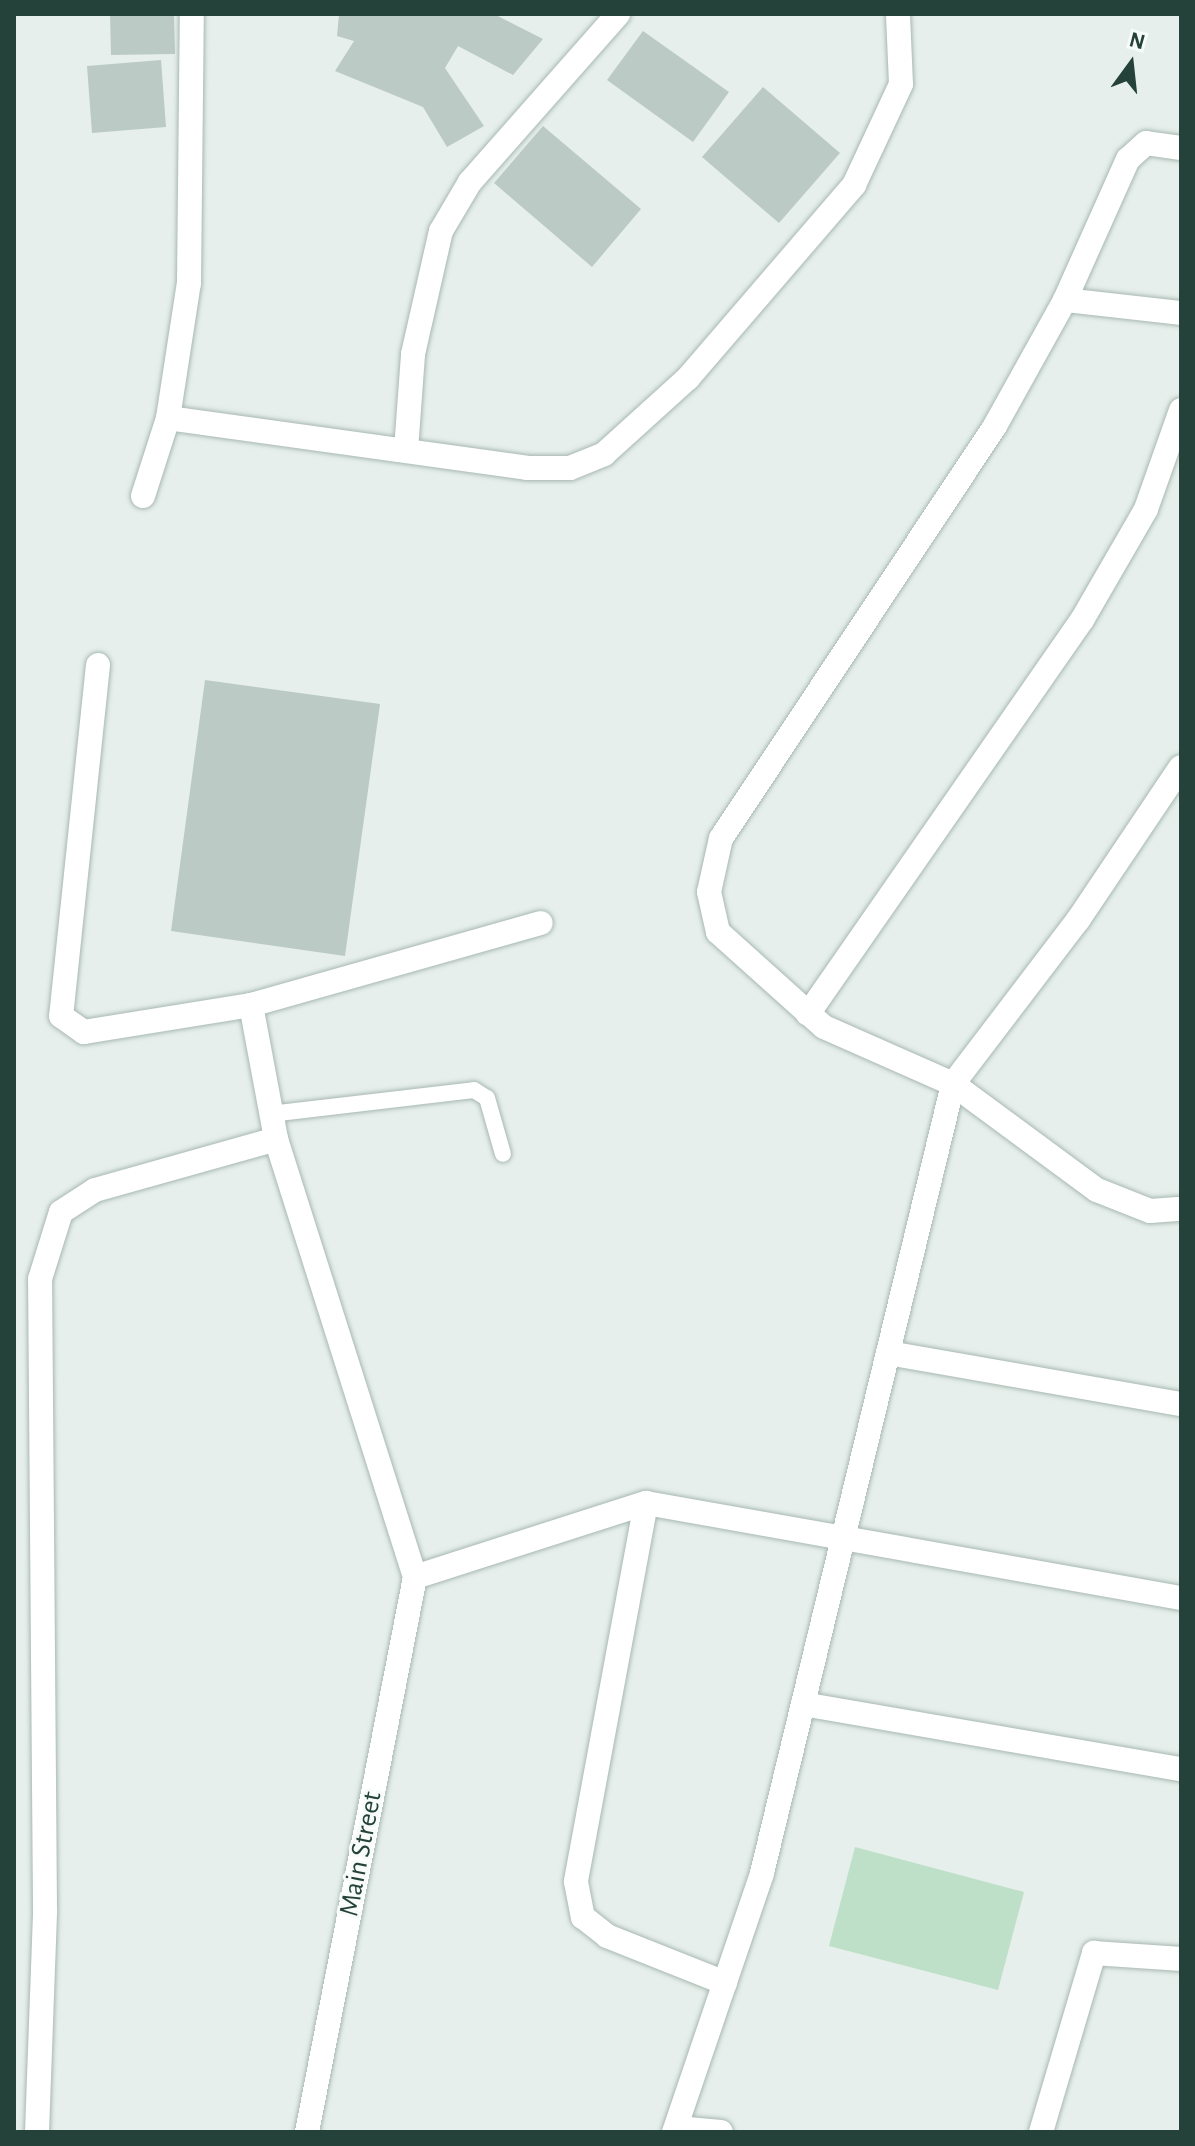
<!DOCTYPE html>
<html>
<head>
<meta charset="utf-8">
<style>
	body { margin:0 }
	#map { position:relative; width:1195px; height:2146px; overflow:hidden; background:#e6efeb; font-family:"Alegreya Sans",sans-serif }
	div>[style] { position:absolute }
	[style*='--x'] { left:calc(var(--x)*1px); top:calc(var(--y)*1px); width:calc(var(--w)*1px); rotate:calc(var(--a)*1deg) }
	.green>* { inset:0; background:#bfe0c8 }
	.building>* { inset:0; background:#bbcac4 }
	.roads { filter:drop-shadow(0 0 2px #a8b8b2) drop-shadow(0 0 2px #a8b8b2) }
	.service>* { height:16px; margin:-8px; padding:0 8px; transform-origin:8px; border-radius:8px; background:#fff }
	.minor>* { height:24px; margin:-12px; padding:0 12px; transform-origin:12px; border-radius:12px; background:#fff }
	span { translate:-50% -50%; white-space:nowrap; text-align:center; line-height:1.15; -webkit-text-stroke:6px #f7fbf9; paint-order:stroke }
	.street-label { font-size:28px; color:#24423a }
	.frame { position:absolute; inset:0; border:16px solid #24423a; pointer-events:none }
	.north { position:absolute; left:1091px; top:24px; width:80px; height:80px; -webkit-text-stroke:6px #f7fbf9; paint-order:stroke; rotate:15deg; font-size:22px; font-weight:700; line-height:32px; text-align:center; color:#24423a }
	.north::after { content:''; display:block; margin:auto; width:28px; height:36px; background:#24423a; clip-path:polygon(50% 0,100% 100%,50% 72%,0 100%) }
</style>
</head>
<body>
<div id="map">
	<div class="green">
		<i style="clip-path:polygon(855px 1847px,1024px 1892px,998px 1990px,829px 1946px)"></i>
	</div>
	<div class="building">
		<i style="clip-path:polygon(110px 14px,174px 14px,175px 54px,111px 55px)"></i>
		<i style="clip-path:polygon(339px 14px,494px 14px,543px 39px,513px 75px,458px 46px,445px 68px,484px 126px,447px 147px,423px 107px,335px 71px,354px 41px,337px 36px)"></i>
		<i style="clip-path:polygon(643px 31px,729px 92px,693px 142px,607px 80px)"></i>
		<i style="clip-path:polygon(161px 60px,166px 127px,92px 133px,87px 66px)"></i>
		<i style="clip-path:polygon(763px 87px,840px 153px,779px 223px,702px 157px)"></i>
		<i style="clip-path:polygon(543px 126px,641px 209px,592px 267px,494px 183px)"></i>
		<i style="clip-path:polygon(205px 680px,380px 704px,345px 956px,171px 931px)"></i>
	</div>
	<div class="roads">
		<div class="service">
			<i style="--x:270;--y:1114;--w:205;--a:-6.7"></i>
			<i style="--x:474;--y:1090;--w:15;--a:32"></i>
			<i style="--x:487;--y:1098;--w:58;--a:74.1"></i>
		</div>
		<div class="minor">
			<i style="--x:1181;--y:148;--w:35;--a:-172"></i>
			<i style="--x:1146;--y:143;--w:24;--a:138"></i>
			<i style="--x:1128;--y:159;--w:154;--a:114.1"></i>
			<i style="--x:1065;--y:300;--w:144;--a:119.1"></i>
			<i style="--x:995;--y:426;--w:495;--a:123.6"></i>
			<i style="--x:721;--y:838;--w:55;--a:102.5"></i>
			<i style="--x:709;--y:892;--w:41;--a:77.3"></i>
			<i style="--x:718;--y:932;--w:142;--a:41.9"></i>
			<i style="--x:824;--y:1027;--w:141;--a:23.8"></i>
			<i style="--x:953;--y:1084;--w:179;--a:36.4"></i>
			<i style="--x:1097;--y:1190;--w:57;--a:21.6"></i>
			<i style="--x:1150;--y:1211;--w:31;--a:-4"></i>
			<i style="--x:1065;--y:300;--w:117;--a:6.4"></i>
			<i style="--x:168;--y:418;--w:362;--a:7.9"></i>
			<i style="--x:527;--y:468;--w:43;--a:0"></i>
			<i style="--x:570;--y:468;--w:37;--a:-22"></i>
			<i style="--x:604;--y:454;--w:113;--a:-42.1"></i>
			<i style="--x:688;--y:378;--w:255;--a:-49.3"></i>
			<i style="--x:854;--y:185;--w:111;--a:-65"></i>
			<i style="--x:901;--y:84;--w:70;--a:-92.5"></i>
			<i style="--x:406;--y:450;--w:96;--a:-85.8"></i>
			<i style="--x:413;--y:354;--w:126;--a:-77.2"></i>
			<i style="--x:441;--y:231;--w:57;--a:-59.4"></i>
			<i style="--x:470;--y:182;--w:224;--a:-48.6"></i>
			<i style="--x:143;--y:496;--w:82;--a:-72.2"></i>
			<i style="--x:168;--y:418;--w:137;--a:-81.2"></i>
			<i style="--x:189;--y:283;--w:269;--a:-89.4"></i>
			<i style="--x:98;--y:665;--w:353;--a:96"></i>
			<i style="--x:61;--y:1016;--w:28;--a:35"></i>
			<i style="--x:84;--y:1032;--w:169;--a:-9.2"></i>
			<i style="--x:251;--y:1005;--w:136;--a:79.4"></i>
			<i style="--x:276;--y:1139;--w:460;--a:72.4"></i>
			<i style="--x:415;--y:1577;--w:565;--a:101.01"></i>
			<i style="--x:251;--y:1005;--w:301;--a:-15.8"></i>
			<i style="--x:808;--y:1014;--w:480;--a:-55.2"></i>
			<i style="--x:1082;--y:620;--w:128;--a:-60"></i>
			<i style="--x:1146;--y:509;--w:105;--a:-70.5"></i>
			<i style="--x:888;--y:1353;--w:297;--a:9.9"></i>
			<i style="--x:646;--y:1503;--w:385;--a:100.5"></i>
			<i style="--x:576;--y:1882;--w:36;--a:79"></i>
			<i style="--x:583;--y:1917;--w:31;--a:38"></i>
			<i style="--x:607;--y:1936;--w:127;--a:21.7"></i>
			<i style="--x:415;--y:1577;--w:243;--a:-17.8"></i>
			<i style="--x:646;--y:1503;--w:543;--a:10.07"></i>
			<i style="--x:803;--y:1704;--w:384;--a:9.8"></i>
			<i style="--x:677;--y:2128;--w:44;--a:5.2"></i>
			<i style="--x:37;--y:2132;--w:223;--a:-87.9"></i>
			<i style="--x:45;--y:1909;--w:630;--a:-90.45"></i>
			<i style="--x:40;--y:1279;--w:70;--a:-72.6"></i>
			<i style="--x:61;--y:1212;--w:40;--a:-32.9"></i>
			<i style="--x:95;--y:1190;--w:188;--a:-15.7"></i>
			<i style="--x:674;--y:2132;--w:274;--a:-71.2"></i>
			<i style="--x:762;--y:1873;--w:812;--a:-76.39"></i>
			<i style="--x:953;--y:1084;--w:206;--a:-52.7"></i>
			<i style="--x:1078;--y:920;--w:184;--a:-56.1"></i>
			<i style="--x:1041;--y:2132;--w:187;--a:-73.5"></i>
			<i style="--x:1094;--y:1953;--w:87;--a:3.9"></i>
		</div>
	</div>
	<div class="street-label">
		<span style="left:361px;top:1854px;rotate:-79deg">Main Street</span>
	</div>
	<div class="frame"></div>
	<div class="north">N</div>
</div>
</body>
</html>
